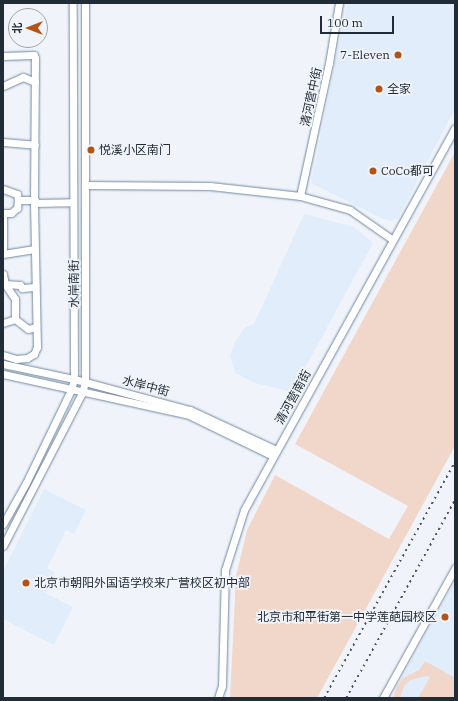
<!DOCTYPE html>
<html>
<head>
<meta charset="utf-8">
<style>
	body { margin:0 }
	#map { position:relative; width:458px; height:701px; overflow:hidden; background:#f0f4fa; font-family:"IBM Plex Serif","Noto Sans SC",serif }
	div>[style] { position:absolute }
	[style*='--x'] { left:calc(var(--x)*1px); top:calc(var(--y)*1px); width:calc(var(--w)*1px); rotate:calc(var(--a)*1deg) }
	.built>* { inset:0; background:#e1edfb }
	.green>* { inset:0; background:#f0d7ca }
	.roads { filter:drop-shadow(0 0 1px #7187a1) drop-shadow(0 0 1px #7187a1) }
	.minor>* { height:7px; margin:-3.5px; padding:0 3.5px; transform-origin:3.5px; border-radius:3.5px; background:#fff }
	.rail>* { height:1.5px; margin-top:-0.75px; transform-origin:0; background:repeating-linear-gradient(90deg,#4e5760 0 2px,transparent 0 6px) }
	.dots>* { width:11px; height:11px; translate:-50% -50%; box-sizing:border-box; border:2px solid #f0f4fa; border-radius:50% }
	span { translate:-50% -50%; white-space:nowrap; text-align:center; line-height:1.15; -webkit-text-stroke:3.5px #f0f4fa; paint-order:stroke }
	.poi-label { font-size:12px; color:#222c36 }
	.right { translate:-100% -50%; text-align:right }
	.left { translate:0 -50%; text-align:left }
	.street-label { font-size:12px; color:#222c36 }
	.frame { position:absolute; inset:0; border:4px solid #222c36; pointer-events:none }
	.north { position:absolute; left:8px; top:8px; width:40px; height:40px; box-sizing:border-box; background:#f0f4fa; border:1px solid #9ea4ac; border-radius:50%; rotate:270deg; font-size:11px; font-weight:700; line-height:16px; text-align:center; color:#222c36 }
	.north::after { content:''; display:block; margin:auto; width:14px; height:18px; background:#b55316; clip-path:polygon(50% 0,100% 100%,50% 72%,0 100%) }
	.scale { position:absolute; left:320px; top:16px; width:74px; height:18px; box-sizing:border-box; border:2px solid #222c36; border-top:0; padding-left:5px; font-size:12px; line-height:14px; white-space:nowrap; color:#222c36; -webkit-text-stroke:3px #f0f4fa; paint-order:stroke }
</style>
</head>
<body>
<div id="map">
	<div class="built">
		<i style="clip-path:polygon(347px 3px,455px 3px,455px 109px,398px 218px,391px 221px,383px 219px,311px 183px)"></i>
		<i style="clip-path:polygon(304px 214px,354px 227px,373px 243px,292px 392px,255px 383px,235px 373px,230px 355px,236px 340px,245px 327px,254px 324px)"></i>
		<i style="clip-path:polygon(44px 489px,86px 510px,74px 534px,66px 530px,47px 568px,55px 572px,45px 593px,73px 607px,54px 645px,3px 619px,3px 571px)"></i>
		<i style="clip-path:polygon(455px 581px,455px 698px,391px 698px,415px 653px)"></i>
	</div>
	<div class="green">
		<i style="clip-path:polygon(455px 152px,455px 446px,317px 698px,230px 698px,236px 576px,247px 530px,275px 475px,389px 539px,408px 506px,295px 444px)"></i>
		<i style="clip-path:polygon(425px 661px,455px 678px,455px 698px,418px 698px,430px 677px,427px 676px,410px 680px,404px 686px,400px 698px,393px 698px,397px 686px,403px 678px,419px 670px)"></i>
	</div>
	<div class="roads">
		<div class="minor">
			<i style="--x:3;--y:56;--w:31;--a:-2"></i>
			<i style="--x:34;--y:55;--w:3;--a:72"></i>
			<i style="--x:35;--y:58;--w:145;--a:90.4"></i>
			<i style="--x:34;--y:203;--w:39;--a:-1"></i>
			<i style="--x:3;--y:86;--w:22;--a:-24"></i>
			<i style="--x:23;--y:77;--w:13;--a:23"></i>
			<i style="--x:3;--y:142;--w:32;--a:5"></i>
			<i style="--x:85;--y:185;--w:125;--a:0.5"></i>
			<i style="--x:210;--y:186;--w:91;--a:6.3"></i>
			<i style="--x:300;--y:196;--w:52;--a:15.6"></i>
			<i style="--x:350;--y:210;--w:52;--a:34.9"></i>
			<i style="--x:3;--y:189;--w:15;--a:20"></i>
			<i style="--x:17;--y:194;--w:6;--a:81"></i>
			<i style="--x:18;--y:200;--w:17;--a:0"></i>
			<i style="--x:300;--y:196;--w:136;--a:-77.7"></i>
			<i style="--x:329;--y:63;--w:61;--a:-80.5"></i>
			<i style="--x:3;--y:213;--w:8;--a:0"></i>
			<i style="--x:11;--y:213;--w:8;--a:-40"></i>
			<i style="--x:17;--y:208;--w:8;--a:-83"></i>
			<i style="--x:3;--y:250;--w:36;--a:-90"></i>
			<i style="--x:3;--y:254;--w:32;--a:-9"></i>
			<i style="--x:3;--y:274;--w:10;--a:79"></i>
			<i style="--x:5;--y:284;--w:18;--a:56"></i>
			<i style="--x:15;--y:299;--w:20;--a:90"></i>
			<i style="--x:5;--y:284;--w:15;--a:4"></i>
			<i style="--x:20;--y:285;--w:4;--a:56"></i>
			<i style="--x:22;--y:288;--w:13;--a:-4"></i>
			<i style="--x:3;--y:323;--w:13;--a:-18"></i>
			<i style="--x:15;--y:319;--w:16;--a:38"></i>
			<i style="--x:28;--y:329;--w:8;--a:-14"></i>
			<i style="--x:3;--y:355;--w:14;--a:17"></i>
			<i style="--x:16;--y:359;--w:11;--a:-5"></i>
			<i style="--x:27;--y:358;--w:8;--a:-30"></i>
			<i style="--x:34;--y:354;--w:8;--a:-67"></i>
			<i style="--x:37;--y:347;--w:144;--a:-91.2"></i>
			<i style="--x:3;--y:364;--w:73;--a:11.9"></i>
			<i style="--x:74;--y:379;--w:120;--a:15"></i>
			<i style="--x:190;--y:410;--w:95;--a:24.9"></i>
			<i style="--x:3;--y:374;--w:190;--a:12.4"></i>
			<i style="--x:189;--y:415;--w:93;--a:26"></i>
			<i style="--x:3;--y:524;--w:47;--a:-60.7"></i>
			<i style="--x:26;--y:483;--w:103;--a:-64.2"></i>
			<i style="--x:71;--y:390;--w:11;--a:-75"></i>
			<i style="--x:74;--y:379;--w:376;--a:-90.2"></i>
			<i style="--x:3;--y:546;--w:172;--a:-62.7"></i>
			<i style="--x:82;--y:393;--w:11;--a:-75"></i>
			<i style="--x:85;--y:382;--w:379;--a:-90"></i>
			<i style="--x:218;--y:698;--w:13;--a:-72"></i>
			<i style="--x:222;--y:686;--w:116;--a:-88.5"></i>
			<i style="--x:225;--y:570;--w:63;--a:-72.4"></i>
			<i style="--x:244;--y:510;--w:436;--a:-61.1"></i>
			<i style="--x:383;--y:698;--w:149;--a:-61"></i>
		</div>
	</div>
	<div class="rail">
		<i style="--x:324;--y:698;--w:270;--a:-61"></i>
		<i style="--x:346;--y:698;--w:226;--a:-61.2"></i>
	</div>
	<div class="dots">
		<i style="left:398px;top:55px;background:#b55316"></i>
		<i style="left:379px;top:89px;background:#b55316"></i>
		<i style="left:91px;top:150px;background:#b55316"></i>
		<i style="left:373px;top:171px;background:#b55316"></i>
		<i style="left:26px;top:583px;background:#b55316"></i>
		<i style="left:445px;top:617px;background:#b55316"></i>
	</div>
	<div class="poi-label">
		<span class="right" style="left:390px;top:55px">7-Eleven</span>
		<span class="left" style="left:387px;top:89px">全家</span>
		<span class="left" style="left:99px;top:150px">悦溪小区南门</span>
		<span class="left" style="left:381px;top:171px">CoCo都可</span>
		<span class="left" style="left:34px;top:583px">北京市朝阳外国语学校来广营校区初中部</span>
		<span class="right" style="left:437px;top:617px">北京市和平街第一中学莲葩园校区</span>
	</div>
	<div class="street-label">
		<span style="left:311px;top:97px;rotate:-78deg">清河营中街</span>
		<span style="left:74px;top:284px;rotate:-90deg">水岸南街</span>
		<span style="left:146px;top:386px;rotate:15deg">水岸中街</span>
		<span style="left:293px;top:397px;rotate:-61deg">清河营南街</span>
	</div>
	<div class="frame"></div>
	<div class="north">北</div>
	<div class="scale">100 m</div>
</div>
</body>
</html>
